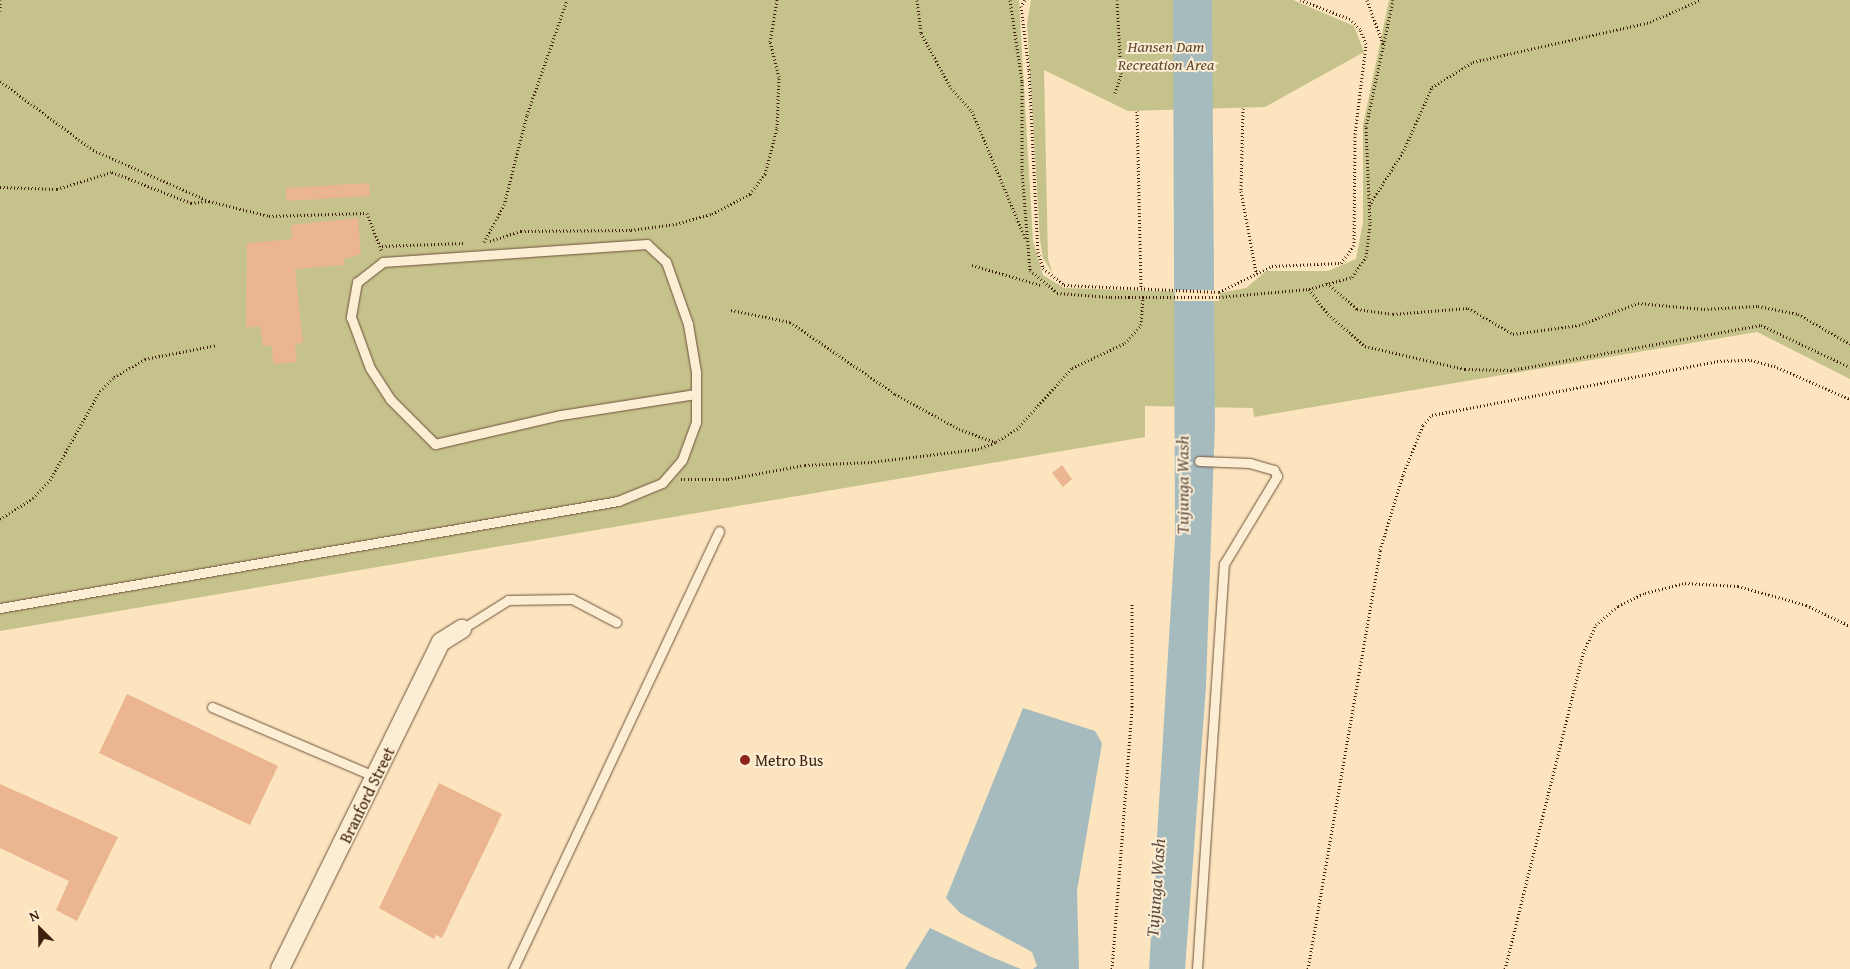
<!DOCTYPE html>
<html>
<head>
<meta charset="utf-8">
<style>
	body { margin:0 }
	#map { position:relative; width:1850px; height:969px; overflow:hidden; background:#fbe4be; font-family:"Gentium Book Plus",serif }
	div>[style] { position:absolute }
	[style*='--x'] { left:calc(var(--x)*1px); top:calc(var(--y)*1px); width:calc(var(--w)*1px); rotate:calc(var(--a)*1deg) }
	.green>* { inset:0; background:#c6c28c }
	.water>* { inset:0; background:#a5bbbd }
	.pier>* { inset:0; background:#fbe4be }
	.building>* { inset:0; background:#ebb592 }
	.path>* { height:3px; margin-top:-1.5px; transform-origin:0; background:repeating-linear-gradient(90deg,#41200e 0 1px,transparent 0 3.5px) }
	.roads { filter:drop-shadow(0 0 1px #70513a) drop-shadow(0 0 1px #70513a) }
	.lane>* { height:9px; margin:-4.5px; padding:0 4.5px; transform-origin:4.5px; border-radius:4.5px; background:#fcedd5 }
	.street>* { height:18px; margin:-9px; padding:0 9px; transform-origin:9px; border-radius:9px; background:#fcedd5 }
	.dots>* { width:14px; height:14px; translate:-50% -50%; box-sizing:border-box; border:2px solid #fcedd5; border-radius:50% }
	span { translate:-50% -50%; white-space:nowrap; text-align:center; line-height:1.15; -webkit-text-stroke:4px #fcedd5; paint-order:stroke }
	.park-label { font-size:16px; color:#62482e; font-style:italic }
	.poi-label { font-size:16px; color:#41200e }
	.left { translate:0 -50%; text-align:left }
	.street-label { font-size:16px; color:#41200e }
	.water-label { font-size:18px; color:#5f4e43; font-style:italic }
	.north { position:absolute; left:15px; top:904px; width:50px; height:50px; -webkit-text-stroke:4px #fcedd5; paint-order:stroke; rotate:337deg; font-size:14px; font-weight:700; line-height:20px; text-align:center; color:#41200e }
	.north::after { content:''; display:block; margin:auto; width:18px; height:22px; background:#41200e; clip-path:polygon(50% 0,100% 100%,50% 72%,0 100%) }
</style>
</head>
<body>
<div id="map">
	<div class="green">
		<i style="clip-path:polygon(0 0,1019px 0,1033px 241px,1043px 275px,1064px 288px,1220px 293px,1246px 288px,1266px 271px,1328px 271px,1356px 259px,1363px 222px,1363px 125px,1389px 0,1850px 0,1850px 379px,1757px 332px,1254px 417px,1253px 408px,1145px 406px,1145px 437px,0 631px)"></i>
		<i style="clip-path:polygon(1031px 0,1293px 0,1354px 26px,1364px 52px,1265px 107px,1128px 111px,1044px 70px,1048px 259px,1053px 274px,1043px 258px,1040px 240px,1027px 24px)"></i>
	</div>
	<div class="water">
		<i style="clip-path:polygon(1173px 0,1212px 0,1215px 422px,1206px 687px,1185px 969px,1149px 969px,1175px 538px)"></i>
		<i style="clip-path:polygon(1023px 708px,1095px 731px,1102px 743px,1077px 891px,1079px 969px,1033px 969px,1037px 966px,1032px 952px,960px 913px,946px 898px)"></i>
		<i style="clip-path:polygon(930px 928px,989px 956px,1021px 969px,905px 969px)"></i>
	</div>
	<div class="pier">
		<i style="clip-path:polygon(1175px 290px,1220px 290px,1219px 301px,1175px 301px)"></i>
	</div>
	<div class="building">
		<i style="clip-path:polygon(369px 183px,370px 196px,286px 201px,286px 188px)"></i>
		<i style="clip-path:polygon(358px 218px,361px 254px,344px 259px,345px 265px,295px 269px,303px 343px,295px 344px,297px 362px,273px 364px,272px 346px,263px 346px,260px 326px,246px 328px,247px 243px,292px 239px,291px 225px)"></i>
		<i style="clip-path:polygon(1062px 465px,1072px 479px,1063px 487px,1052px 473px)"></i>
		<i style="clip-path:polygon(127px 694px,278px 766px,250px 825px,99px 753px)"></i>
		<i style="clip-path:polygon(439px 783px,502px 814px,442px 938px,436px 935px,434px 939px,379px 908px)"></i>
		<i style="clip-path:polygon(0 784px,118px 837px,77px 921px,56px 910px,69px 881px,0 848px)"></i>
	</div>
	<div class="path">
		<i style="--x:0;--y:0;--w:11;--a:90"></i>
		<i style="--x:917;--y:0;--w:33;--a:83"></i>
		<i style="--x:921;--y:33;--w:63;--a:61.4"></i>
		<i style="--x:951;--y:88;--w:31;--a:48"></i>
		<i style="--x:972;--y:111;--w:138;--a:67.3"></i>
		<i style="--x:1010;--y:0;--w:82;--a:81.6"></i>
		<i style="--x:1022;--y:81;--w:90;--a:90"></i>
		<i style="--x:1022;--y:171;--w:99;--a:85.4"></i>
		<i style="--x:1030;--y:270;--w:35;--a:40"></i>
		<i style="--x:1057;--y:293;--w:54;--a:4.2"></i>
		<i style="--x:1111;--y:297;--w:108;--a:0"></i>
		<i style="--x:1219;--y:297;--w:90;--a:-5.1"></i>
		<i style="--x:1309;--y:289;--w:45;--a:-15.6"></i>
		<i style="--x:1352;--y:277;--w:24;--a:-55"></i>
		<i style="--x:1366;--y:257;--w:34;--a:-83"></i>
		<i style="--x:1370;--y:223;--w:96;--a:-92.4"></i>
		<i style="--x:1366;--y:127;--w:130;--a:-78"></i>
		<i style="--x:1025;--y:0;--w:7;--a:124"></i>
		<i style="--x:1021;--y:6;--w:64;--a:82.9"></i>
		<i style="--x:1029;--y:70;--w:182;--a:87.2"></i>
		<i style="--x:1038;--y:252;--w:17;--a:73"></i>
		<i style="--x:1043;--y:268;--w:27;--a:39"></i>
		<i style="--x:1064;--y:285;--w:155;--a:2.6"></i>
		<i style="--x:1219;--y:292;--w:59;--a:-26.1"></i>
		<i style="--x:1272;--y:266;--w:69;--a:-2.5"></i>
		<i style="--x:1341;--y:263;--w:21;--a:-53"></i>
		<i style="--x:1354;--y:246;--w:112;--a:-89.5"></i>
		<i style="--x:1355;--y:134;--w:91;--a:-83"></i>
		<i style="--x:1366;--y:44;--w:16;--a:-112"></i>
		<i style="--x:1360;--y:29;--w:14;--a:-135"></i>
		<i style="--x:1350;--y:19;--w:53;--a:-158.8"></i>
		<i style="--x:1367;--y:0;--w:47;--a:70"></i>
		<i style="--x:0;--y:81;--w:116;--a:36.6"></i>
		<i style="--x:93;--y:150;--w:127;--a:23.7"></i>
		<i style="--x:209;--y:201;--w:62;--a:14"></i>
		<i style="--x:269;--y:216;--w:98;--a:-1.8"></i>
		<i style="--x:367;--y:213;--w:42;--a:69"></i>
		<i style="--x:1115;--y:93;--w:20;--a:-72"></i>
		<i style="--x:1121;--y:74;--w:74;--a:-93.1"></i>
		<i style="--x:1243;--y:108;--w:83;--a:91.4"></i>
		<i style="--x:1241;--y:191;--w:82;--a:79.5"></i>
		<i style="--x:1137;--y:111;--w:178;--a:88.7"></i>
		<i style="--x:0;--y:187;--w:57;--a:2"></i>
		<i style="--x:57;--y:189;--w:58;--a:-17.2"></i>
		<i style="--x:112;--y:172;--w:85;--a:21.4"></i>
		<i style="--x:191;--y:203;--w:17;--a:-7"></i>
		<i style="--x:1369;--y:206;--w:66;--a:-58"></i>
		<i style="--x:1404;--y:150;--w:69;--a:-66"></i>
		<i style="--x:1432;--y:87;--w:48;--a:-31.4"></i>
		<i style="--x:1473;--y:62;--w:181;--a:-12.7"></i>
		<i style="--x:1650;--y:22;--w:55;--a:-23.7"></i>
		<i style="--x:490;--y:241;--w:33;--a:-18"></i>
		<i style="--x:521;--y:231;--w:110;--a:-0.5"></i>
		<i style="--x:631;--y:230;--w:45;--a:-7.6"></i>
		<i style="--x:676;--y:224;--w:37;--a:-16"></i>
		<i style="--x:712;--y:214;--w:43;--a:-27.8"></i>
		<i style="--x:750;--y:194;--w:25;--a:-53"></i>
		<i style="--x:765;--y:174;--w:48;--a:-75.4"></i>
		<i style="--x:777;--y:128;--w:51;--a:-87.8"></i>
		<i style="--x:779;--y:77;--w:36;--a:-104"></i>
		<i style="--x:770;--y:42;--w:43;--a:-80.5"></i>
		<i style="--x:484;--y:242;--w:42;--a:-61.6"></i>
		<i style="--x:504;--y:205;--w:93;--a:-75.7"></i>
		<i style="--x:527;--y:115;--w:122;--a:-70.8"></i>
		<i style="--x:382;--y:246;--w:84;--a:-2"></i>
		<i style="--x:972;--y:265;--w:72;--a:16.2"></i>
		<i style="--x:1327;--y:283;--w:40;--a:41"></i>
		<i style="--x:1357;--y:309;--w:36;--a:8"></i>
		<i style="--x:1393;--y:314;--w:75;--a:-4.6"></i>
		<i style="--x:1468;--y:308;--w:52;--a:30"></i>
		<i style="--x:1513;--y:334;--w:67;--a:-7.8"></i>
		<i style="--x:1579;--y:325;--w:63;--a:-20.4"></i>
		<i style="--x:1638;--y:303;--w:66;--a:5.2"></i>
		<i style="--x:1704;--y:309;--w:54;--a:-3.2"></i>
		<i style="--x:1758;--y:306;--w:41;--a:11.3"></i>
		<i style="--x:1798;--y:314;--w:60;--a:30"></i>
		<i style="--x:1309;--y:289;--w:31;--a:53"></i>
		<i style="--x:1328;--y:314;--w:49;--a:40.9"></i>
		<i style="--x:1365;--y:346;--w:103;--a:13"></i>
		<i style="--x:1465;--y:369;--w:46;--a:1.2"></i>
		<i style="--x:1511;--y:370;--w:254;--a:-10.2"></i>
		<i style="--x:1761;--y:325;--w:98;--a:25.3"></i>
		<i style="--x:731;--y:310;--w:60;--a:11.5"></i>
		<i style="--x:790;--y:322;--w:127;--a:34.4"></i>
		<i style="--x:895;--y:394;--w:73;--a:28.7"></i>
		<i style="--x:959;--y:429;--w:38;--a:20"></i>
		<i style="--x:681;--y:479;--w:47;--a:0"></i>
		<i style="--x:728;--y:479;--w:78;--a:-10.3"></i>
		<i style="--x:805;--y:465;--w:66;--a:-2.6"></i>
		<i style="--x:871;--y:462;--w:108;--a:-6.9"></i>
		<i style="--x:978;--y:449;--w:19;--a:-21"></i>
		<i style="--x:996;--y:442;--w:25;--a:-32"></i>
		<i style="--x:1017;--y:429;--w:82;--a:-48"></i>
		<i style="--x:1072;--y:368;--w:59;--a:-25.3"></i>
		<i style="--x:1125;--y:343;--w:24;--a:-48"></i>
		<i style="--x:1141;--y:325;--w:28;--a:-86"></i>
		<i style="--x:0;--y:519;--w:39;--a:-32"></i>
		<i style="--x:33;--y:498;--w:25;--a:-47"></i>
		<i style="--x:50;--y:480;--w:102;--a:-60.7"></i>
		<i style="--x:100;--y:391;--w:20;--a:-45"></i>
		<i style="--x:114;--y:377;--w:36;--a:-30"></i>
		<i style="--x:145;--y:359;--w:73;--a:-11"></i>
		<i style="--x:1112;--y:969;--w:263;--a:-85.6"></i>
		<i style="--x:1132;--y:707;--w:104;--a:-90"></i>
		<i style="--x:1308;--y:969;--w:425;--a:-80.2"></i>
		<i style="--x:1380;--y:550;--w:78;--a:-73"></i>
		<i style="--x:1403;--y:475;--w:54;--a:-68.2"></i>
		<i style="--x:1423;--y:425;--w:13;--a:-48"></i>
		<i style="--x:1432;--y:415;--w:290;--a:-10.7"></i>
		<i style="--x:1717;--y:361;--w:34;--a:-2"></i>
		<i style="--x:1751;--y:360;--w:24;--a:15"></i>
		<i style="--x:1774;--y:366;--w:83;--a:23.5"></i>
		<i style="--x:1505;--y:969;--w:325;--a:-76.1"></i>
		<i style="--x:1583;--y:653;--w:31;--a:-65"></i>
		<i style="--x:1596;--y:625;--w:29;--a:-41"></i>
		<i style="--x:1618;--y:606;--w:30;--a:-26"></i>
		<i style="--x:1645;--y:593;--w:41;--a:-14"></i>
		<i style="--x:1685;--y:583;--w:53;--a:3.2"></i>
		<i style="--x:1738;--y:586;--w:71;--a:15.6"></i>
		<i style="--x:1806;--y:605;--w:49;--a:25.5"></i>
	</div>
	<div class="roads">
		<div class="lane">
			<i style="--x:0;--y:608;--w:627;--a:-9.82"></i>
			<i style="--x:618;--y:501;--w:48;--a:-22.2"></i>
			<i style="--x:662;--y:483;--w:30;--a:-49"></i>
			<i style="--x:682;--y:460;--w:40;--a:-69.8"></i>
			<i style="--x:696;--y:422;--w:50;--a:-90"></i>
			<i style="--x:696;--y:372;--w:49;--a:-99.5"></i>
			<i style="--x:688;--y:324;--w:66;--a:-109.5"></i>
			<i style="--x:666;--y:262;--w:26;--a:-137"></i>
			<i style="--x:647;--y:244;--w:265;--a:176.1"></i>
			<i style="--x:383;--y:262;--w:33;--a:142"></i>
			<i style="--x:357;--y:282;--w:36;--a:100"></i>
			<i style="--x:351;--y:317;--w:54;--a:69.6"></i>
			<i style="--x:370;--y:368;--w:37;--a:57"></i>
			<i style="--x:390;--y:399;--w:64;--a:45"></i>
			<i style="--x:435;--y:444;--w:129;--a:-13"></i>
			<i style="--x:561;--y:415;--w:136;--a:-8.9"></i>
			<i style="--x:462;--y:629;--w:54;--a:-32.2"></i>
			<i style="--x:508;--y:600;--w:64;--a:-0.9"></i>
			<i style="--x:572;--y:599;--w:50;--a:27.6"></i>
			<i style="--x:212;--y:707;--w:178;--a:23.1"></i>
			<i style="--x:513;--y:969;--w:484;--a:-64.8"></i>
			<i style="--x:1197;--y:969;--w:406;--a:-86.2"></i>
			<i style="--x:1224;--y:564;--w:103;--a:-58.9"></i>
			<i style="--x:1277;--y:476;--w:7;--a:-117"></i>
			<i style="--x:1274;--y:470;--w:25;--a:-164"></i>
			<i style="--x:1250;--y:463;--w:51;--a:-177.8"></i>
		</div>
		<div class="street">
			<i style="--x:280;--y:969;--w:364;--a:-63.8"></i>
			<i style="--x:441;--y:642;--w:25;--a:-32"></i>
		</div>
	</div>
	<div class="dots">
		<i style="left:745px;top:760px;background:#8f2418"></i>
	</div>
	<div class="park-label">
		<span style="left:1166px;top:55px">Hansen Dam<br>Recreation Area</span>
	</div>
	<div class="poi-label">
		<span class="left" style="left:755px;top:760px">Metro Bus</span>
	</div>
	<div class="street-label">
		<span style="left:367px;top:795px;rotate:-64deg">Branford Street</span>
	</div>
	<div class="water-label">
		<span style="left:1183px;top:485px;rotate:-90deg">Tujunga Wash</span>
		<span style="left:1156px;top:888px;rotate:-86deg">Tujunga Wash</span>
	</div>
	<div class="north">N</div>
</div>
</body>
</html>
